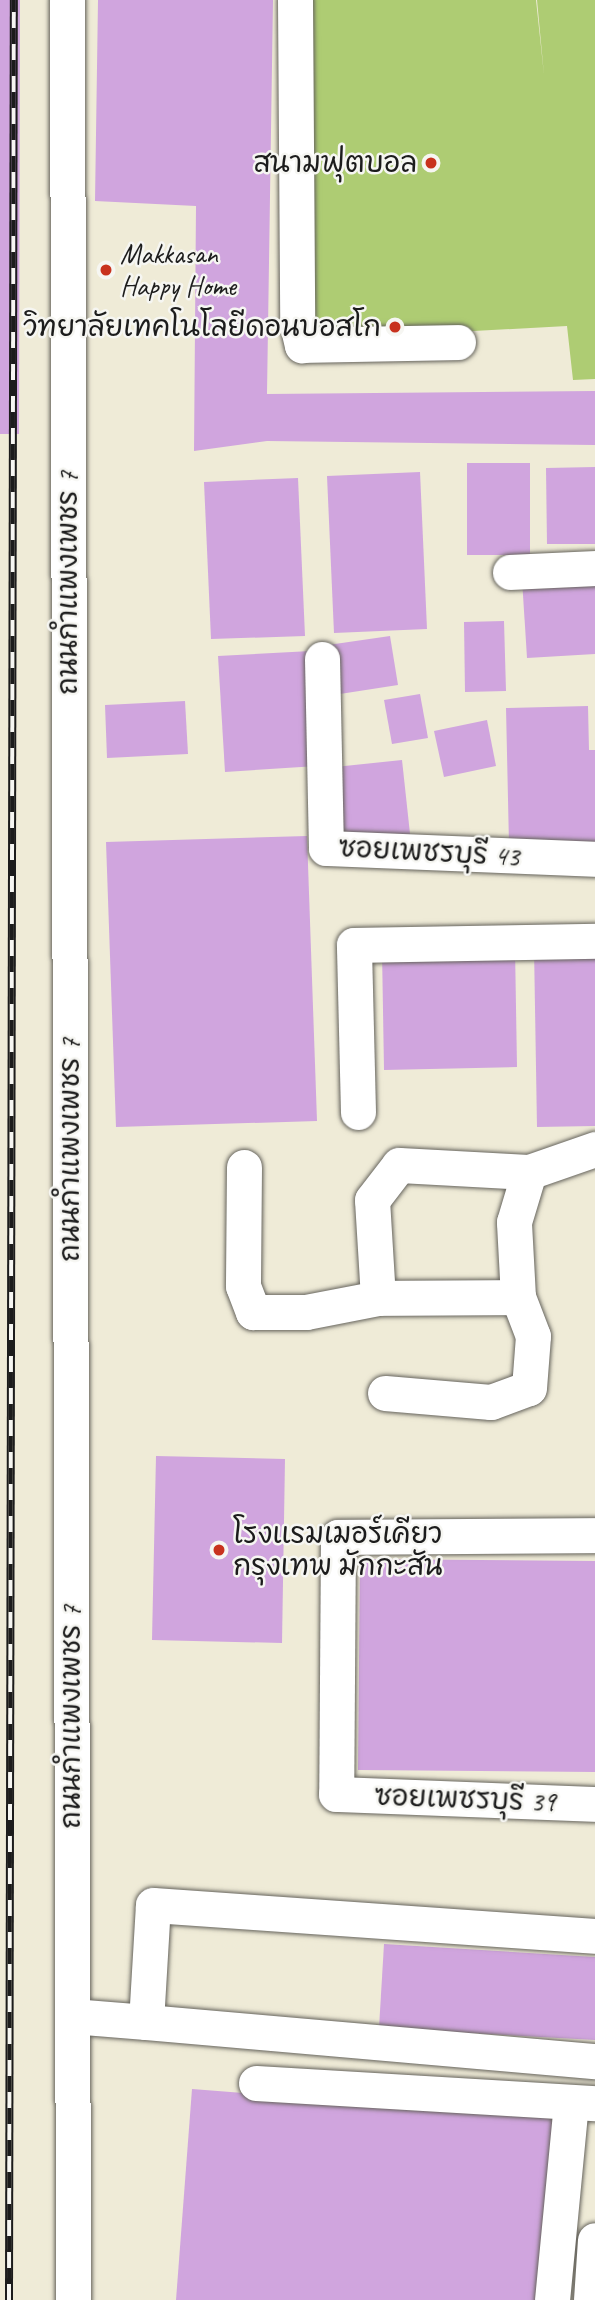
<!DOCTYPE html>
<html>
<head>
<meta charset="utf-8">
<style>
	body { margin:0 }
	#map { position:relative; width:595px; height:2300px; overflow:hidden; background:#efebd7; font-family:Caveat,"Playpen Sans Thai",sans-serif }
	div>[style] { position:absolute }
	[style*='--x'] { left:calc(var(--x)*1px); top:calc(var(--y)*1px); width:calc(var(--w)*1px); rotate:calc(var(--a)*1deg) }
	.green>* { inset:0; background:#aecc73 }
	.building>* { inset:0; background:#d0a5de }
	.roads { filter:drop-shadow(0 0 2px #66645d) drop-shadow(0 0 2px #66645d) }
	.minor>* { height:35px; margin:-17.5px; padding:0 17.5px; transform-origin:17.5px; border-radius:17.5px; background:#fff }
	.rail>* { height:8px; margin-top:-4px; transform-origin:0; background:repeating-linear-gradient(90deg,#f6f6f2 0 16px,#1c1c1c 0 32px); box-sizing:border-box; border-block:2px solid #1c1c1c }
	.dots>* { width:19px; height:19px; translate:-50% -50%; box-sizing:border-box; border:4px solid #f6f6f2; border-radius:50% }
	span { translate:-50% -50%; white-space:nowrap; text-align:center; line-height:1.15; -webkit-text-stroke:5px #f6f6f2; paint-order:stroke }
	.poi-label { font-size:28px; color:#1c1c1c }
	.right { translate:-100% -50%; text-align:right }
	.left { translate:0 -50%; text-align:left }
	.street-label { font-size:28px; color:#1c1c1c }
</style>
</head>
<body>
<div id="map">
	<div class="green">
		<i style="clip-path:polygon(311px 0,536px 0,544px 75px,537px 0,595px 0,595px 379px,573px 380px,567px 326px,309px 340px)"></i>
	</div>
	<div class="building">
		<i style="clip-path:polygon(0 0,20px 0,19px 434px,0 434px)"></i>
		<i style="clip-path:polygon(98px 0,273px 0,267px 394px,595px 391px,595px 445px,267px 441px,194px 451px,196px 206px,95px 201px)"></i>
		<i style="clip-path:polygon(467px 463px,530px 463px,530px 555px,467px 555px)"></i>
		<i style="clip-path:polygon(595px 467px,595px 544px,547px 544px,546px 468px)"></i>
		<i style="clip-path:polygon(420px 472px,427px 629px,334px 633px,327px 476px)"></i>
		<i style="clip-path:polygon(298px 478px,305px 636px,211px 639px,204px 482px)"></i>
		<i style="clip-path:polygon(595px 575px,595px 654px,527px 658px,522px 579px)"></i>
		<i style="clip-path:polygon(504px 621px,506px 691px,465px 692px,464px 622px)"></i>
		<i style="clip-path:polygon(390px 636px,398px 685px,327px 696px,328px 645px)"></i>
		<i style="clip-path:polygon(311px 651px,317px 766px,225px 772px,218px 656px)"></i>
		<i style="clip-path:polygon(420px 694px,428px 738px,392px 744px,384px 700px)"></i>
		<i style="clip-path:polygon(185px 701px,188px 754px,107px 758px,105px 705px)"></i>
		<i style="clip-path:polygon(588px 706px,589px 750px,595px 750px,595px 844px,509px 845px,506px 708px)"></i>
		<i style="clip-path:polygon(487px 720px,496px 766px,444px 777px,434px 731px)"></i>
		<i style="clip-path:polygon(402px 760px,411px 843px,344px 846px,335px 767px)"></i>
		<i style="clip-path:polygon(307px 836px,317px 1121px,116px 1127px,106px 842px)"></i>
		<i style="clip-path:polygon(595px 946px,595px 1126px,537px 1127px,534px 947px)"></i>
		<i style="clip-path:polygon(515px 948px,517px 1067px,384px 1070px,382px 951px)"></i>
		<i style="clip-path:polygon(156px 1456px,285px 1459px,282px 1643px,152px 1640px)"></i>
		<i style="clip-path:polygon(360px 1559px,595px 1561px,595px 1772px,358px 1770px)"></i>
		<i style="clip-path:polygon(384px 1944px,595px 1957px,595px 2040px,379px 2028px)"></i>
		<i style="clip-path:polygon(192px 2089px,555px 2118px,541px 2300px,176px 2300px)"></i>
	</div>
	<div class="roads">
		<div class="minor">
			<i style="--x:67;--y:0;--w:2300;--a:89.85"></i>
			<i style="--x:295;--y:0;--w:324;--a:89.6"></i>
			<i style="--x:297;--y:324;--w:22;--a:77"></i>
			<i style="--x:302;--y:345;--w:156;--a:-1.1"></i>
			<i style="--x:510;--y:572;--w:85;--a:-2.7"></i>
			<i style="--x:322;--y:659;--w:189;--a:88.8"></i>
			<i style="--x:326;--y:848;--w:269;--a:2.3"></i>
			<i style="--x:358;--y:1112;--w:167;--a:-91.4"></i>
			<i style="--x:354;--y:945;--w:241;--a:-1"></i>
			<i style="--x:244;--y:1167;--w:119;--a:90.5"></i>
			<i style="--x:243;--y:1286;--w:28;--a:69"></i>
			<i style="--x:253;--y:1312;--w:53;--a:0"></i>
			<i style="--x:306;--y:1312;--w:73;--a:-11"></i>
			<i style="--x:378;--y:1298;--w:140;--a:-0.4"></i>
			<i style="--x:378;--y:1298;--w:98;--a:-93.5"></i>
			<i style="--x:372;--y:1200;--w:44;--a:-52.4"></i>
			<i style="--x:399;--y:1165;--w:130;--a:3.1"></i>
			<i style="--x:385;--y:1393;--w:106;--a:4.9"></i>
			<i style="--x:491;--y:1402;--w:40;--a:-20.2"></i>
			<i style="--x:529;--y:1388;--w:52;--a:-85.6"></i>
			<i style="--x:533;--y:1336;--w:42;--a:-111"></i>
			<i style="--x:518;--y:1297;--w:75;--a:-93.1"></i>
			<i style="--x:514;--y:1222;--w:52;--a:-73.3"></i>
			<i style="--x:529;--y:1172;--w:70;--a:-19.2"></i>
			<i style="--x:595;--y:1535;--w:257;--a:179.6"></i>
			<i style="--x:338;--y:1537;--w:257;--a:90.4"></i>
			<i style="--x:336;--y:1794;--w:259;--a:2.2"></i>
			<i style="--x:72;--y:2016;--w:74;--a:4.6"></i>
			<i style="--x:146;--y:2022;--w:117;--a:-86.6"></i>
			<i style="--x:153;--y:1905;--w:443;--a:4"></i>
			<i style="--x:146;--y:2022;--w:451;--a:5"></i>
			<i style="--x:256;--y:2083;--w:340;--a:3.4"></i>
			<i style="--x:552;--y:2300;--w:199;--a:-84.5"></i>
			<i style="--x:591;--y:2300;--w:60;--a:-86.2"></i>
		</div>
	</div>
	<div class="rail">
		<i style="--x:9;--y:2300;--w:2300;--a:-89.88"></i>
	</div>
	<div class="dots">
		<i style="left:431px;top:163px;background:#c8321e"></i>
		<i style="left:106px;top:270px;background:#c8321e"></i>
		<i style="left:395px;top:327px;background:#c8321e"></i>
		<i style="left:219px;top:1550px;background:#c8321e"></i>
	</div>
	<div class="poi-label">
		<span class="right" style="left:417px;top:163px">สนามฟุตบอล</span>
		<span class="left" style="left:120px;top:270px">Makkasan<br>Happy Home</span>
		<span class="right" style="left:381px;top:327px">วิทยาลัยเทคโนโลยีดอนบอสโก</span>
		<span class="left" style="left:233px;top:1550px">โรงแรมเมอร์เคียว<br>กรุงเทพ มักกะสัน</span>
	</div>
	<div class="street-label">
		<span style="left:68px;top:583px;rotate:-90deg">ถนนกำแพงเพชร 7</span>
		<span style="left:429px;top:852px;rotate:3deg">ซอยเพชรบุรี 43</span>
		<span style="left:70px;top:1150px;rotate:-90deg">ถนนกำแพงเพชร 7</span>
		<span style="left:71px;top:1717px;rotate:-90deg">ถนนกำแพงเพชร 7</span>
		<span style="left:465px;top:1799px;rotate:2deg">ซอยเพชรบุรี 39</span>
	</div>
</div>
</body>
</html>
